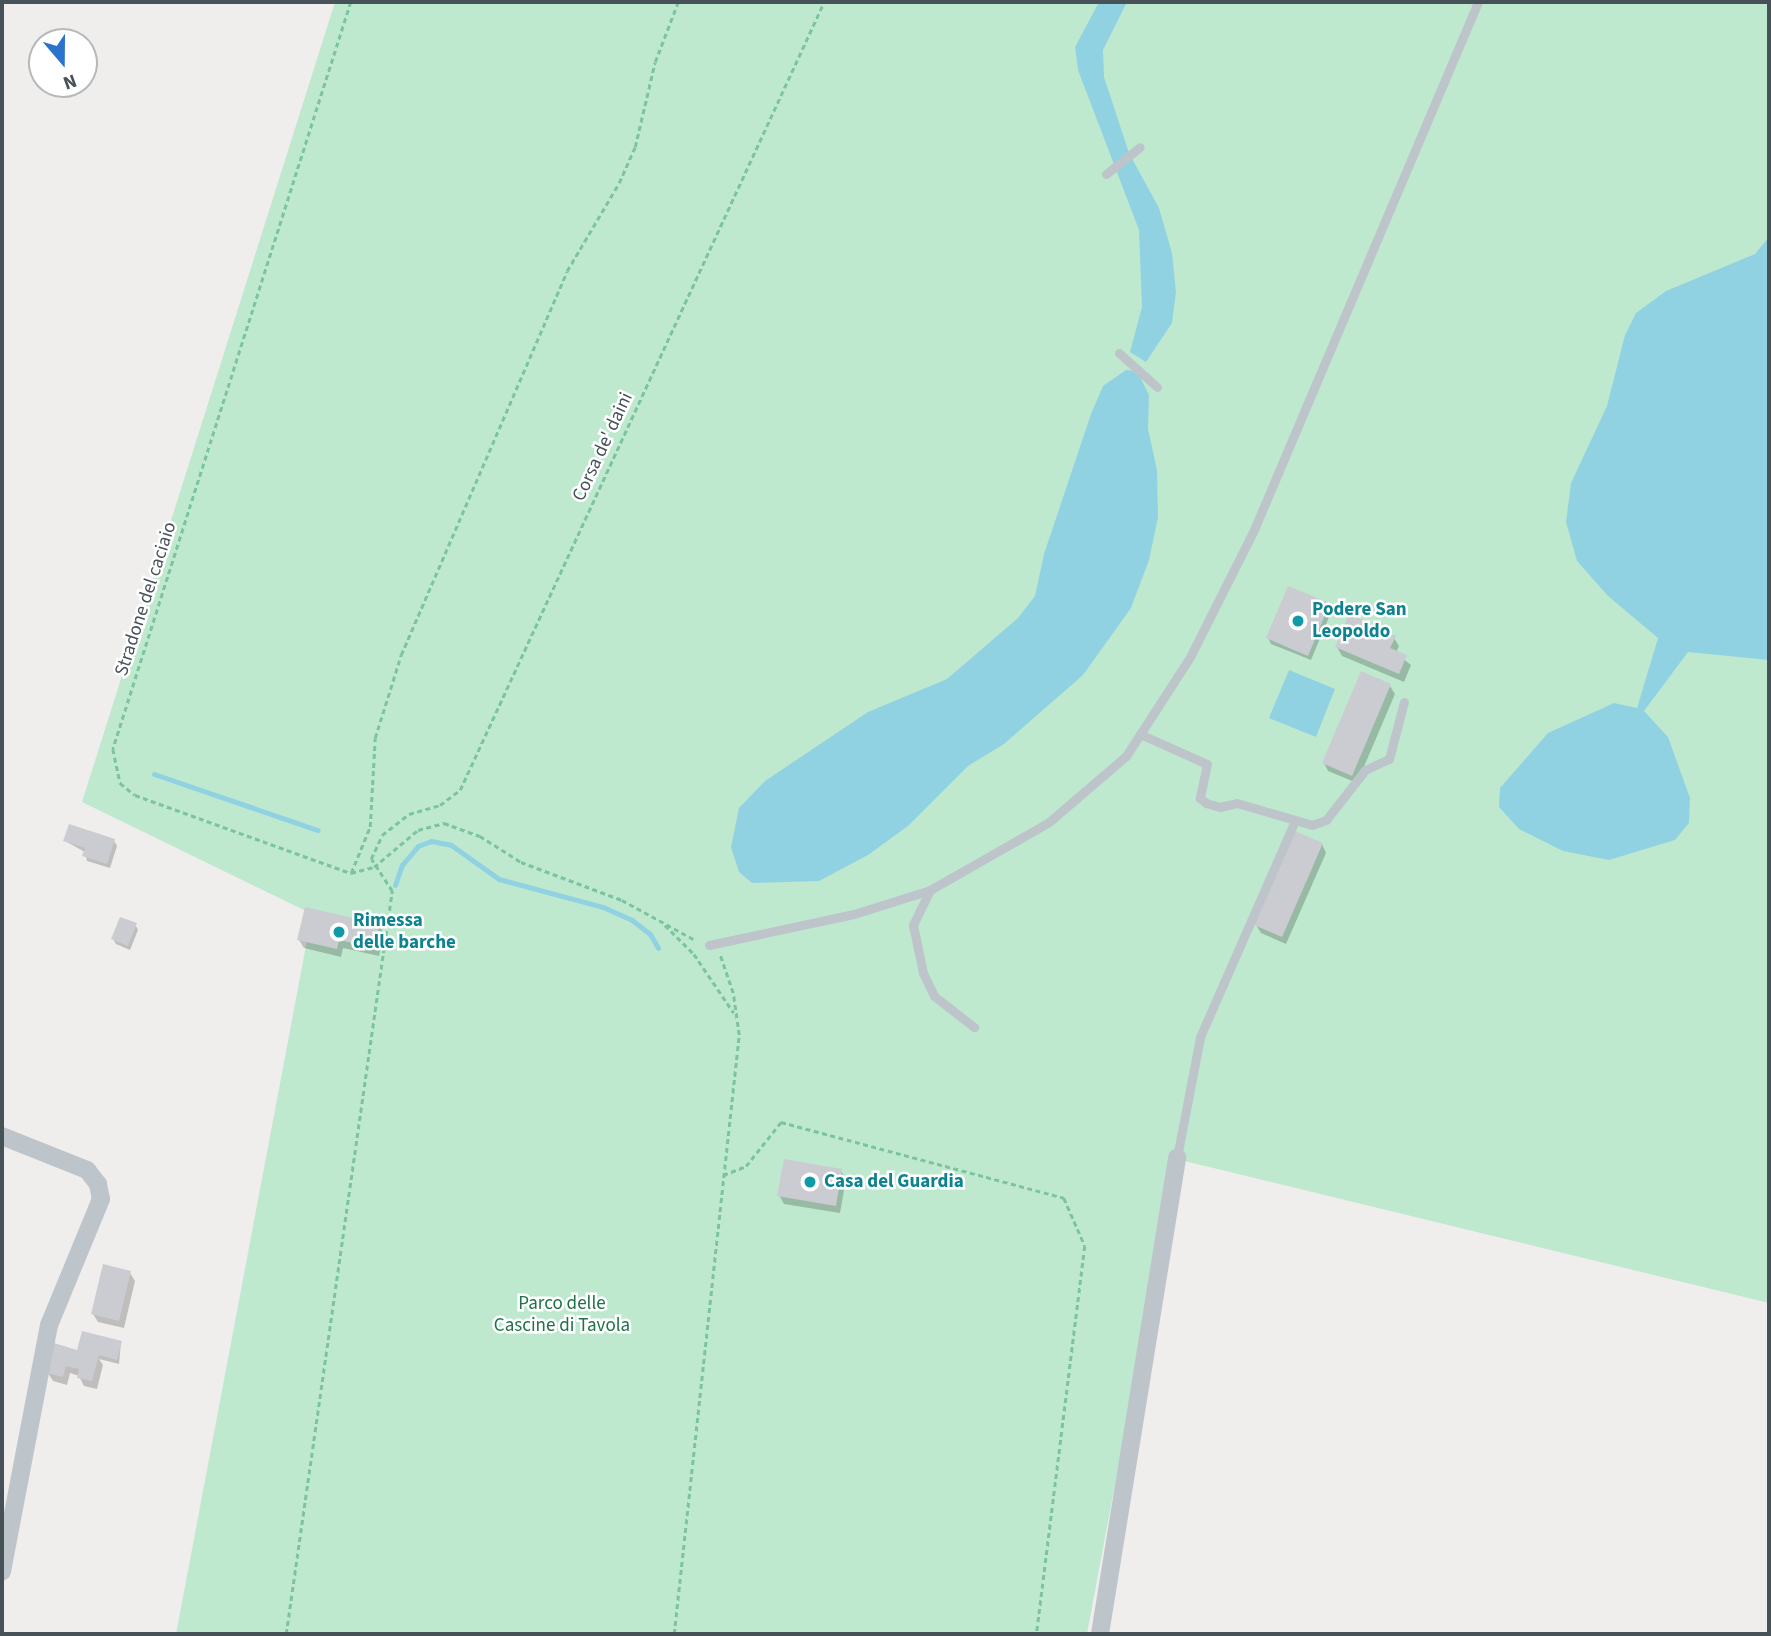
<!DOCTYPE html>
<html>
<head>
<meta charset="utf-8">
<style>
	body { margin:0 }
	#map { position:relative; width:1771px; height:1636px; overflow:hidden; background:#f0eded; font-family:"Source Sans 3",sans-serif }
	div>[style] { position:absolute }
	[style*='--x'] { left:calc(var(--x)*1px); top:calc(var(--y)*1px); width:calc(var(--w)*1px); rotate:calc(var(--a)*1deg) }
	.green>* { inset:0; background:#bfe9cf }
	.water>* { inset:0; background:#91d2e2 }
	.shadow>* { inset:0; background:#0003 }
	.stream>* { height:5px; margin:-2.5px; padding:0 2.5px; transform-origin:2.5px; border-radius:2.5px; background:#91d2e2 }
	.building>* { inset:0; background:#caccd1 }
	.path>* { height:2.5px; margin-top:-1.25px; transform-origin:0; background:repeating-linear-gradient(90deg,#7bc49f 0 5px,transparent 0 8.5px) }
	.lane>* { height:9px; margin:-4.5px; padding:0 4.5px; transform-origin:4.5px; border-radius:4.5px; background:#bdc5cb }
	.street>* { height:18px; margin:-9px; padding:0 9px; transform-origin:9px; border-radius:9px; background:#bdc5cb }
	.dots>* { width:19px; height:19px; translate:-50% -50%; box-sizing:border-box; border:4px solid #fff; border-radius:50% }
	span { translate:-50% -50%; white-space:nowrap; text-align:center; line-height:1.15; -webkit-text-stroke:5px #fff; paint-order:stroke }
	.street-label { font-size:19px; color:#475158 }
	.culture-label { font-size:19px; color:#0d838f; font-weight:700 }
	.left { translate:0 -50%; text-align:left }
	.park-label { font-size:19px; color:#207248 }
	.frame { position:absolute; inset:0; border:4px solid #475158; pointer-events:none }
	.north { position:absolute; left:28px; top:28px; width:70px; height:70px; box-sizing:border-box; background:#fff; border:2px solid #b5b9bc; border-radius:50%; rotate:160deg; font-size:19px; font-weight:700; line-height:28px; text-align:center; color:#475158 }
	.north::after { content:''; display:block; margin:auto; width:24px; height:32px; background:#2c73cb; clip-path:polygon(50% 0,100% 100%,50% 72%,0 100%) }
</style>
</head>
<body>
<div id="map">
	<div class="green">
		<i style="clip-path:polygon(335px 2px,1769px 2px,1769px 1303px,1176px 1159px,1087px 1634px,176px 1634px,312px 914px,82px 802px)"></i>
	</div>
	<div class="water">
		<i style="clip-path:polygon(1099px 2px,1127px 2px,1103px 50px,1104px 77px,1129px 153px,1159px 208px,1172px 253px,1176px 292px,1172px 323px,1146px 362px,1130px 352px,1142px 307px,1139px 230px,1078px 70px,1075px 47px)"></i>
		<i style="clip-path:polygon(1769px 237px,1769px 660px,1688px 652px,1644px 711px,1668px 737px,1690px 798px,1689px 823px,1675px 840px,1609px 860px,1563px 851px,1519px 829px,1499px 807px,1500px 788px,1548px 733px,1614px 703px,1637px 708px,1658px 638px,1608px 596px,1577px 561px,1566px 522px,1571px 483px,1607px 406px,1625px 335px,1636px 313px,1666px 291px,1755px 254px)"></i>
		<i style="clip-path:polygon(1126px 370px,1137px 371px,1149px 395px,1148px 429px,1157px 470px,1158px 517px,1149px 560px,1131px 608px,1083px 675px,1004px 744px,968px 766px,908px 826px,868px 855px,819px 881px,752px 883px,739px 872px,731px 847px,739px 808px,765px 781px,868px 712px,947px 679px,1018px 618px,1035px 596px,1044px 554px,1091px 414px,1103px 386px)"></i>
		<i style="clip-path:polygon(1289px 670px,1335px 689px,1316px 737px,1269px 718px)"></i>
	</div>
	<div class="shadow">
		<i style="clip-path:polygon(1329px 605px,1332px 610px,1311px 660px,1271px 644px,1268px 638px)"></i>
		<i style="clip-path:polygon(1368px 623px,1372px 632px,1369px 641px,1394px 638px,1399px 646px,1396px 653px,1411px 665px,1404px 682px,1342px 656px,1337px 647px)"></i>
		<i style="clip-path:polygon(1390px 686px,1395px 694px,1357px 783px,1328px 771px,1324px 763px)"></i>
		<i style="clip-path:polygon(65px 841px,114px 841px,117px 846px,110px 868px,87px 861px,85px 852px)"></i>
		<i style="clip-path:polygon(1322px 844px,1326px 853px,1286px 944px,1261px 933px,1256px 925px)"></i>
		<i style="clip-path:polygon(135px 924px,138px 930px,130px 950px,116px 944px,113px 939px)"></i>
		<i style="clip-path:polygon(379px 925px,384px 934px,379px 956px,343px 948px,341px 957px,304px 948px,299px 940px)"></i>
		<i style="clip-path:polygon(841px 1171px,846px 1179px,840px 1213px,784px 1204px,779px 1195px)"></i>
		<i style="clip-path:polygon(130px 1273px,135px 1281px,124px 1328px,98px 1322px,93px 1314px)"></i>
		<i style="clip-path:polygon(121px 1342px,119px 1364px,99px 1359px,103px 1365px,97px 1389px,84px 1386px,79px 1376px,70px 1373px,67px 1385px,53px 1381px,48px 1373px,79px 1352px)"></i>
	</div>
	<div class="stream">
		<i style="--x:154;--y:774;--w:173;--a:18.9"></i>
		<i style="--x:395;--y:885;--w:21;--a:-71"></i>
		<i style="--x:402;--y:865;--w:25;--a:-50"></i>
		<i style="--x:418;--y:846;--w:14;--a:-21"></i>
		<i style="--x:431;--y:841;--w:20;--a:11"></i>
		<i style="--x:451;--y:845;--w:59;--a:35.3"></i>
		<i style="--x:499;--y:879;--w:108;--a:15.1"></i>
		<i style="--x:603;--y:907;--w:32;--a:24"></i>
		<i style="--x:632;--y:920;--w:23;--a:38"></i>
		<i style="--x:650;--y:934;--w:16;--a:60"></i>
	</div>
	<div class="building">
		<i style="clip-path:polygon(1288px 586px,1330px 603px,1308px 656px,1266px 638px)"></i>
		<i style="clip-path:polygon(1349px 614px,1369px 622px,1363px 636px,1372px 640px,1377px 629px,1396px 636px,1390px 648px,1407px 655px,1399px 674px,1335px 647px)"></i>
		<i style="clip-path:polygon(1361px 671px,1391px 684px,1352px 776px,1322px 763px)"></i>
		<i style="clip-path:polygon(69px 824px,115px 839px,107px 864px,82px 856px,85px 848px,63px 841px)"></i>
		<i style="clip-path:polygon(1295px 831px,1323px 843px,1282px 937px,1254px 925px)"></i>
		<i style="clip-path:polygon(305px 907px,380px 924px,374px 948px,339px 940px,337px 949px,297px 940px)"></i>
		<i style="clip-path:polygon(120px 917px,137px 923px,128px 946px,111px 939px)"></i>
		<i style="clip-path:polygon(784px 1159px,842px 1169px,836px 1206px,777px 1196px)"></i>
		<i style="clip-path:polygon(103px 1264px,131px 1271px,119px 1321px,91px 1314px)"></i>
		<i style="clip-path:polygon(82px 1331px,122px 1341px,117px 1360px,99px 1355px,92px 1381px,77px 1378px,79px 1369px,66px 1366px,63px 1377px,46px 1373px,54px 1343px,77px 1350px)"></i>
	</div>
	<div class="path">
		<i style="--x:351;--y:2;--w:784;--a:107.67"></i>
		<i style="--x:113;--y:749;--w:35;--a:78"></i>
		<i style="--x:120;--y:783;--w:19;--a:39"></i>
		<i style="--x:135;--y:795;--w:230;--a:19.9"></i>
		<i style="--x:351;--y:873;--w:24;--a:-15"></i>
		<i style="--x:374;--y:867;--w:57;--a:-40.1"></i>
		<i style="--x:418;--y:830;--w:27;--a:-15"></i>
		<i style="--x:444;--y:823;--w:38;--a:20"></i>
		<i style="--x:480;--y:836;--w:49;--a:32.4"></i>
		<i style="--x:521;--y:862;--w:108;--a:20.6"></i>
		<i style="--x:622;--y:900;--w:85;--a:28.7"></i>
		<i style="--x:351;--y:873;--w:50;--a:-67.6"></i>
		<i style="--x:370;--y:827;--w:89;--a:-86.8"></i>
		<i style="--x:375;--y:738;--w:87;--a:-72.6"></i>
		<i style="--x:401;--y:655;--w:418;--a:-66.6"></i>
		<i style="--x:567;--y:271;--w:102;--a:-59.4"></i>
		<i style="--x:619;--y:183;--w:39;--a:-66"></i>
		<i style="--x:635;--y:147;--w:87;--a:-76.8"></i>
		<i style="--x:655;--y:62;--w:64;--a:-69"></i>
		<i style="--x:665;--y:925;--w:41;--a:45"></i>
		<i style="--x:694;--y:954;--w:71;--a:55.9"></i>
		<i style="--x:723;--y:1175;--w:25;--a:-21"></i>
		<i style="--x:746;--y:1166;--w:56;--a:-51.5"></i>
		<i style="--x:781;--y:1122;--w:293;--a:15"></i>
		<i style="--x:1064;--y:1198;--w:52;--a:66.4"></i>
		<i style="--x:1085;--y:1246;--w:391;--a:97.1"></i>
		<i style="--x:286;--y:1634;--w:751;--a:-81.88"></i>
		<i style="--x:392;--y:891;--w:38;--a:-123"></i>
		<i style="--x:371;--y:859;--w:26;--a:-65"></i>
		<i style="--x:382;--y:835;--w:34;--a:-38"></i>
		<i style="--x:409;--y:814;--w:32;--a:-16"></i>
		<i style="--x:440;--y:805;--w:25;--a:-37"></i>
		<i style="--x:460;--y:790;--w:868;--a:-65.21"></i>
		<i style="--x:674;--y:1634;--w:603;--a:-83.81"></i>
		<i style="--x:739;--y:1035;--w:42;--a:-98.1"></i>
		<i style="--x:733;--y:993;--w:40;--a:-108.9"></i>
	</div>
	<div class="lane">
		<i style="--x:1106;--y:174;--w:43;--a:-38.5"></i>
		<i style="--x:1119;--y:353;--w:51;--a:41.8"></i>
		<i style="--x:1140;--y:734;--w:73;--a:24.1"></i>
		<i style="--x:1207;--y:764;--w:35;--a:102"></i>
		<i style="--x:1200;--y:798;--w:8;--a:40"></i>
		<i style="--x:1206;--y:803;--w:15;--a:16"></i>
		<i style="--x:1220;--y:807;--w:17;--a:-13"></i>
		<i style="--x:1237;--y:803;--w:78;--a:16.3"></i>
		<i style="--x:1312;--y:825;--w:15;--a:-20"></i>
		<i style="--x:1326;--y:820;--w:63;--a:-52"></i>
		<i style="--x:1365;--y:770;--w:26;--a:-25"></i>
		<i style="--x:1389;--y:759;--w:59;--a:-75.3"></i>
		<i style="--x:930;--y:890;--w:39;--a:116"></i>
		<i style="--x:913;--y:925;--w:49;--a:78.2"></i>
		<i style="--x:923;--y:973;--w:25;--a:64"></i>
		<i style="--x:934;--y:996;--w:51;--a:37.8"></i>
		<i style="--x:709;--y:945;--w:148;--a:-12.1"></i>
		<i style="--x:854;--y:914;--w:80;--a:-17.5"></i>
		<i style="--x:930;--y:890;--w:137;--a:-29.7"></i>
		<i style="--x:1049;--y:822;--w:101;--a:-40.6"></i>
		<i style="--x:1126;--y:756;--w:118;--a:-57.1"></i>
		<i style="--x:1190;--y:657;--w:140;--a:-63.3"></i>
		<i style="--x:1253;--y:532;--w:576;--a:-67"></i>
		<i style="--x:1177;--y:1157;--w:122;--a:-79.1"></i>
		<i style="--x:1200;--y:1037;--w:234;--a:-66.3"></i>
	</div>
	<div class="street">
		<i style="--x:2;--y:1136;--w:92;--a:21.8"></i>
		<i style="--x:87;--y:1170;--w:18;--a:52"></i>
		<i style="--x:98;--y:1184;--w:15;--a:79"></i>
		<i style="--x:101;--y:1199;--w:136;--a:112.4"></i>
		<i style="--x:49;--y:1325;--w:251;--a:100.8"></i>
		<i style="--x:1100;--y:1634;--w:483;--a:-80.8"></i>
	</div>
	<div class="dots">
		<i style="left:1298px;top:621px;background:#0f9aa8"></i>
		<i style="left:339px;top:932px;background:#0f9aa8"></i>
		<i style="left:810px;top:1182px;background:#0f9aa8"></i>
	</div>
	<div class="street-label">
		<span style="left:603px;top:447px;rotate:-65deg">Corsa de' daini</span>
		<span style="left:146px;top:599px;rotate:-72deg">Stradone del caciaio</span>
	</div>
	<div class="culture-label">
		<span class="left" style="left:1312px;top:621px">Podere San<br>Leopoldo</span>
		<span class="left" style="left:353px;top:932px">Rimessa<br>delle barche</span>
		<span class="left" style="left:824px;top:1182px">Casa del Guardia</span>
	</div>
	<div class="park-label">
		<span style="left:562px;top:1315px">Parco delle<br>Cascine di Tavola</span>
	</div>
	<div class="frame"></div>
	<div class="north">N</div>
</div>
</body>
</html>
